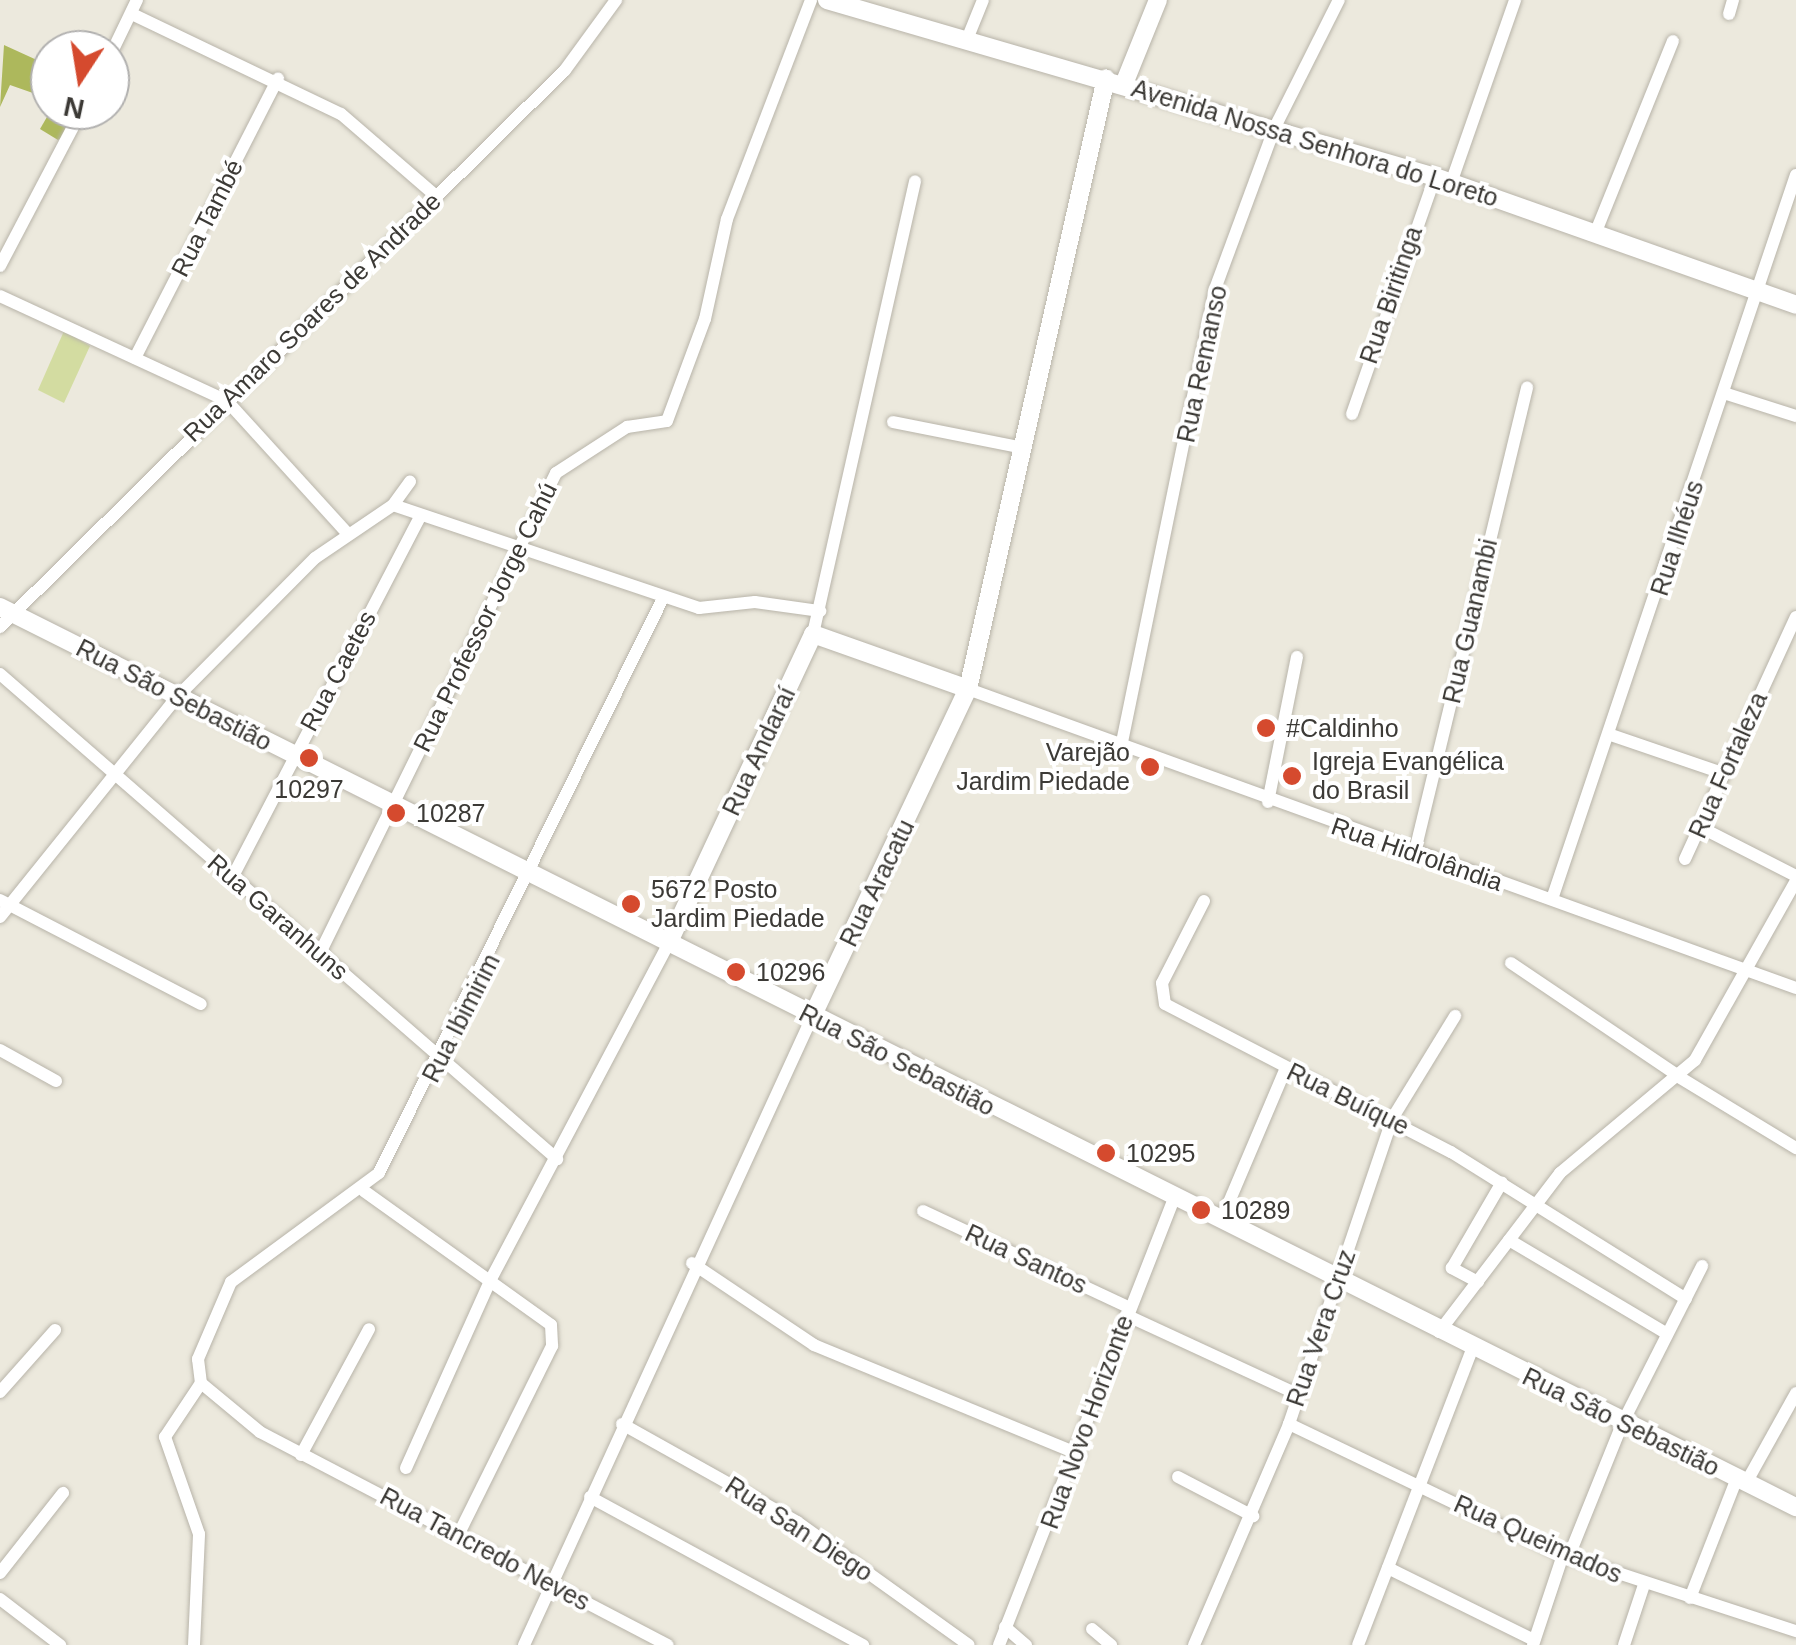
<!DOCTYPE html>
<html>
<head>
<meta charset="utf-8">
<style>
	body { margin:0 }
	#map { position:relative; width:1796px; height:1645px; overflow:hidden; background:#ece9dd; font-family:Arial,sans-serif }
	div>[style] { position:absolute }
	[style*='--x'] { left:calc(var(--x)*1px); top:calc(var(--y)*1px); width:calc(var(--w)*1px); rotate:calc(var(--a)*1deg) }
	.green>* { inset:0; background:#d3dca1 }
	.forest>* { inset:0; background:#adb85c }
	.roads { filter:drop-shadow(0 0 2px #b8b4a9) drop-shadow(0 0 2px #b8b4a9) }
	.street>* { height:12px; margin:-6px; padding:0 6px; transform-origin:6px; border-radius:6px; background:#fff }
	.secondary>* { height:18px; margin:-9px; padding:0 9px; transform-origin:9px; border-radius:9px; background:#fff }
	.dots>* { width:28px; height:28px; translate:-50% -50%; box-sizing:border-box; border:5px solid #fff; border-radius:50% }
	span { translate:-50% -50%; white-space:nowrap; text-align:center; line-height:1.15; -webkit-text-stroke:8px #fff; paint-order:stroke }
	.street-label { font-size:25px; color:#3c3a36 }
	.poi-label { font-size:25px; color:#3c3a36 }
	.left { translate:0 -50%; text-align:left }
	.right { translate:-100% -50%; text-align:right }
	.north { position:absolute; left:30px; top:30px; width:100px; height:100px; box-sizing:border-box; background:#fff; border:2px solid #b1b0af; border-radius:50%; rotate:192deg; font-size:28px; font-weight:700; line-height:40px; text-align:center; color:#3c3a36 }
	.north::after { content:''; display:block; margin:auto; width:35px; height:45px; background:#d54a2e; clip-path:polygon(50% 0,100% 100%,50% 72%,0 100%) }
</style>
</head>
<body>
<div id="map">
	<div class="green">
		<i style="clip-path:polygon(64px 331px,90px 346px,64px 403px,38px 390px)"></i>
	</div>
	<div class="forest">
		<i style="clip-path:polygon(4px 45px,50px 66px,50px 99px,10px 85px,0 107px)"></i>
		<i style="clip-path:polygon(51px 110px,75px 110px,79px 126px,58px 140px,40px 129px)"></i>
	</div>
	<div class="roads">
		<div class="street">
			<i style="--x:132;--y:14;--w:232;--a:25.6"></i>
			<i style="--x:341;--y:114;--w:125;--a:40.8"></i>
			<i style="--x:1729;--y:14;--w:15;--a:-74"></i>
			<i style="--x:966;--y:42;--w:45;--a:-68"></i>
			<i style="--x:110;--y:56;--w:62;--a:-64.3"></i>
			<i style="--x:1451;--y:183;--w:194;--a:-70.7"></i>
			<i style="--x:1595;--y:234;--w:208;--a:-68"></i>
			<i style="--x:0;--y:266;--w:176;--a:-62.3"></i>
			<i style="--x:0;--y:296;--w:250;--a:24.8"></i>
			<i style="--x:227;--y:401;--w:177;--a:47.7"></i>
			<i style="--x:135;--y:358;--w:314;--a:-62.9"></i>
			<i style="--x:1724;--y:393;--w:76;--a:17.7"></i>
			<i style="--x:1352;--y:414;--w:251;--a:-70.7"></i>
			<i style="--x:893;--y:422;--w:133;--a:11.3"></i>
			<i style="--x:393;--y:505;--w:323;--a:18.6"></i>
			<i style="--x:699;--y:608;--w:56;--a:-6.1"></i>
			<i style="--x:755;--y:602;--w:66;--a:7.9"></i>
			<i style="--x:663;--y:598;--w:641;--a:116.29"></i>
			<i style="--x:379;--y:1173;--w:184;--a:143.6"></i>
			<i style="--x:231;--y:1282;--w:84;--a:113.2"></i>
			<i style="--x:198;--y:1359;--w:24;--a:83"></i>
			<i style="--x:201;--y:1383;--w:77;--a:39.7"></i>
			<i style="--x:260;--y:1432;--w:460;--a:27.6"></i>
			<i style="--x:0;--y:627;--w:793;--a:-44.59"></i>
			<i style="--x:565;--y:70;--w:87;--a:-53.9"></i>
			<i style="--x:813;--y:634;--w:464;--a:-77.3"></i>
			<i style="--x:0;--y:674;--w:739;--a:41.05"></i>
			<i style="--x:968;--y:689;--w:880;--a:19.86"></i>
			<i style="--x:1611;--y:735;--w:120;--a:18.9"></i>
			<i style="--x:1121;--y:747;--w:468;--a:-78.4"></i>
			<i style="--x:1215;--y:289;--w:173;--a:-69.7"></i>
			<i style="--x:1275;--y:127;--w:142;--a:-63.3"></i>
			<i style="--x:1268;--y:802;--w:148;--a:-78.7"></i>
			<i style="--x:1700;--y:827;--w:108;--a:27"></i>
			<i style="--x:1414;--y:855;--w:481;--a:-76.4"></i>
			<i style="--x:1685;--y:859;--w:266;--a:-65.4"></i>
			<i style="--x:232;--y:878;--w:405;--a:-62.5"></i>
			<i style="--x:1552;--y:899;--w:764;--a:-71.38"></i>
			<i style="--x:0;--y:900;--w:226;--a:27.4"></i>
			<i style="--x:1204;--y:901;--w:92;--a:117.1"></i>
			<i style="--x:1162;--y:983;--w:21;--a:82"></i>
			<i style="--x:1165;--y:1004;--w:322;--a:27.4"></i>
			<i style="--x:1451;--y:1152;--w:277;--a:32"></i>
			<i style="--x:0;--y:917;--w:284;--a:-51.2"></i>
			<i style="--x:178;--y:696;--w:194;--a:-45.2"></i>
			<i style="--x:315;--y:558;--w:94;--a:-34.2"></i>
			<i style="--x:393;--y:505;--w:29;--a:-54"></i>
			<i style="--x:320;--y:953;--w:535;--a:-63.82"></i>
			<i style="--x:556;--y:473;--w:85;--a:-32.9"></i>
			<i style="--x:627;--y:427;--w:40;--a:-8.5"></i>
			<i style="--x:667;--y:421;--w:109;--a:-69.6"></i>
			<i style="--x:705;--y:319;--w:102;--a:-77.6"></i>
			<i style="--x:727;--y:219;--w:235;--a:-69"></i>
			<i style="--x:1511;--y:963;--w:200;--a:34"></i>
			<i style="--x:0;--y:1050;--w:64;--a:29"></i>
			<i style="--x:1679;--y:1077;--w:137;--a:31.3"></i>
			<i style="--x:364;--y:1191;--w:230;--a:35.6"></i>
			<i style="--x:551;--y:1325;--w:21;--a:87"></i>
			<i style="--x:552;--y:1346;--w:209;--a:116.4"></i>
			<i style="--x:923;--y:1211;--w:229;--a:25.1"></i>
			<i style="--x:1221;--y:1221;--w:166;--a:-67"></i>
			<i style="--x:1509;--y:1240;--w:184;--a:30.7"></i>
			<i style="--x:692;--y:1263;--w:147;--a:33.9"></i>
			<i style="--x:814;--y:1345;--w:287;--a:22.4"></i>
			<i style="--x:1478;--y:1282;--w:30;--a:-152"></i>
			<i style="--x:1452;--y:1268;--w:99;--a:-59.8"></i>
			<i style="--x:1126;--y:1315;--w:191;--a:24.8"></i>
			<i style="--x:1439;--y:1332;--w:200;--a:-52.7"></i>
			<i style="--x:1560;--y:1173;--w:176;--a:-39.9"></i>
			<i style="--x:1695;--y:1060;--w:206;--a:-60.6"></i>
			<i style="--x:0;--y:1392;--w:83;--a:-48.4"></i>
			<i style="--x:622;--y:1424;--w:201;--a:29.2"></i>
			<i style="--x:797;--y:1522;--w:211;--a:35.6"></i>
			<i style="--x:1289;--y:1424;--w:304;--a:25.6"></i>
			<i style="--x:1563;--y:1555;--w:245;--a:18.1"></i>
			<i style="--x:301;--y:1455;--w:143;--a:-61.6"></i>
			<i style="--x:406;--y:1468;--w:207;--a:-65.8"></i>
			<i style="--x:491;--y:1279;--w:379;--a:-62.1"></i>
			<i style="--x:1178;--y:1477;--w:85;--a:27.5"></i>
			<i style="--x:1746;--y:1483;--w:103;--a:-60.9"></i>
			<i style="--x:590;--y:1497;--w:311;--a:28.5"></i>
			<i style="--x:1569;--y:1556;--w:144;--a:-68.1"></i>
			<i style="--x:1623;--y:1422;--w:175;--a:-63.1"></i>
			<i style="--x:1388;--y:1568;--w:163;--a:26.3"></i>
			<i style="--x:0;--y:1573;--w:102;--a:-51.8"></i>
			<i style="--x:1690;--y:1598;--w:129;--a:-68.6"></i>
			<i style="--x:0;--y:1599;--w:76;--a:37.5"></i>
			<i style="--x:1005;--y:1627;--w:28;--a:41"></i>
			<i style="--x:1092;--y:1629;--w:25;--a:40"></i>
			<i style="--x:194;--y:1645;--w:111;--a:-87.4"></i>
			<i style="--x:199;--y:1534;--w:103;--a:-109.3"></i>
			<i style="--x:165;--y:1437;--w:65;--a:-56.3"></i>
			<i style="--x:524;--y:1645;--w:691;--a:-65.36"></i>
			<i style="--x:999;--y:1645;--w:479;--a:-68.6"></i>
			<i style="--x:1194;--y:1645;--w:241;--a:-66.7"></i>
			<i style="--x:1289;--y:1424;--w:322;--a:-71.3"></i>
			<i style="--x:1392;--y:1119;--w:121;--a:-58.5"></i>
			<i style="--x:1358;--y:1645;--w:316;--a:-68.9"></i>
			<i style="--x:1533;--y:1645;--w:95;--a:-71.6"></i>
			<i style="--x:1624;--y:1645;--w:63;--a:-71.6"></i>
		</div>
		<div class="secondary">
			<i style="--x:827;--y:0;--w:633;--a:16.23"></i>
			<i style="--x:1435;--y:177;--w:383;--a:19.5"></i>
			<i style="--x:1124;--y:84;--w:91;--a:-68"></i>
			<i style="--x:0;--y:607;--w:2009;--a:26.62"></i>
			<i style="--x:668;--y:944;--w:342;--a:-64.9"></i>
			<i style="--x:813;--y:634;--w:164;--a:19.5"></i>
			<i style="--x:812;--y:1017;--w:363;--a:-64.6"></i>
			<i style="--x:968;--y:689;--w:626;--a:-77.27"></i>
		</div>
	</div>
	<div class="dots">
		<i style="left:1266px;top:728px;background:#d54a2e"></i>
		<i style="left:309px;top:758px;background:#d54a2e"></i>
		<i style="left:1150px;top:767px;background:#d54a2e"></i>
		<i style="left:1292px;top:776px;background:#d54a2e"></i>
		<i style="left:396px;top:813px;background:#d54a2e"></i>
		<i style="left:631px;top:904px;background:#d54a2e"></i>
		<i style="left:736px;top:972px;background:#d54a2e"></i>
		<i style="left:1106px;top:1153px;background:#d54a2e"></i>
		<i style="left:1201px;top:1210px;background:#d54a2e"></i>
	</div>
	<div class="street-label">
		<span style="left:1315px;top:143px;rotate:17deg">Avenida Nossa Senhora do Loreto</span>
		<span style="left:207px;top:218px;rotate:-63deg">Rua També</span>
		<span style="left:1391px;top:295px;rotate:-71deg">Rua Biritinga</span>
		<span style="left:312px;top:317px;rotate:-44deg">Rua Amaro Soares de Andrade</span>
		<span style="left:1202px;top:364px;rotate:-78deg">Rua Remanso</span>
		<span style="left:1677px;top:538px;rotate:-72deg">Rua Ilhéus</span>
		<span style="left:485px;top:617px;rotate:-64deg">Rua Professor Jorge Cahú</span>
		<span style="left:1470px;top:621px;rotate:-77deg">Rua Guanambi</span>
		<span style="left:338px;top:671px;rotate:-62deg">Rua Caetes</span>
		<span style="left:174px;top:695px;rotate:27deg">Rua São Sebastião</span>
		<span style="left:759px;top:751px;rotate:-65deg">Rua Andaraí</span>
		<span style="left:1728px;top:765px;rotate:-66deg">Rua Fortaleza</span>
		<span style="left:1417px;top:854px;rotate:19deg">Rua Hidrolândia</span>
		<span style="left:877px;top:883px;rotate:-64deg">Rua Aracatu</span>
		<span style="left:278px;top:917px;rotate:41deg">Rua Garanhuns</span>
		<span style="left:461px;top:1018px;rotate:-63deg">Rua Ibimirim</span>
		<span style="left:897px;top:1060px;rotate:27deg">Rua São Sebastião</span>
		<span style="left:1348px;top:1099px;rotate:26deg">Rua Buíque</span>
		<span style="left:1026px;top:1259px;rotate:25deg">Rua Santos</span>
		<span style="left:1321px;top:1328px;rotate:-71deg">Rua Vera Cruz</span>
		<span style="left:1087px;top:1422px;rotate:-70deg">Rua Novo Horizonte</span>
		<span style="left:1621px;top:1422px;rotate:26deg">Rua São Sebastião</span>
		<span style="left:799px;top:1529px;rotate:33deg">Rua San Diego</span>
		<span style="left:1538px;top:1539px;rotate:24deg">Rua Queimados</span>
		<span style="left:485px;top:1549px;rotate:28deg">Rua Tancredo Neves</span>
	</div>
	<div class="poi-label">
		<span class="left" style="left:1286px;top:728px">#Caldinho</span>
		<span class="right" style="left:1130px;top:767px">Varejão<br>Jardim Piedade</span>
		<span class="left" style="left:1312px;top:776px">Igreja Evangélica<br>do Brasil</span>
		<span style="left:309px;top:789px">10297</span>
		<span class="left" style="left:416px;top:813px">10287</span>
		<span class="left" style="left:651px;top:904px">5672 Posto<br>Jardim Piedade</span>
		<span class="left" style="left:756px;top:972px">10296</span>
		<span class="left" style="left:1126px;top:1153px">10295</span>
		<span class="left" style="left:1221px;top:1210px">10289</span>
	</div>
	<div class="north">N</div>
</div>
</body>
</html>
